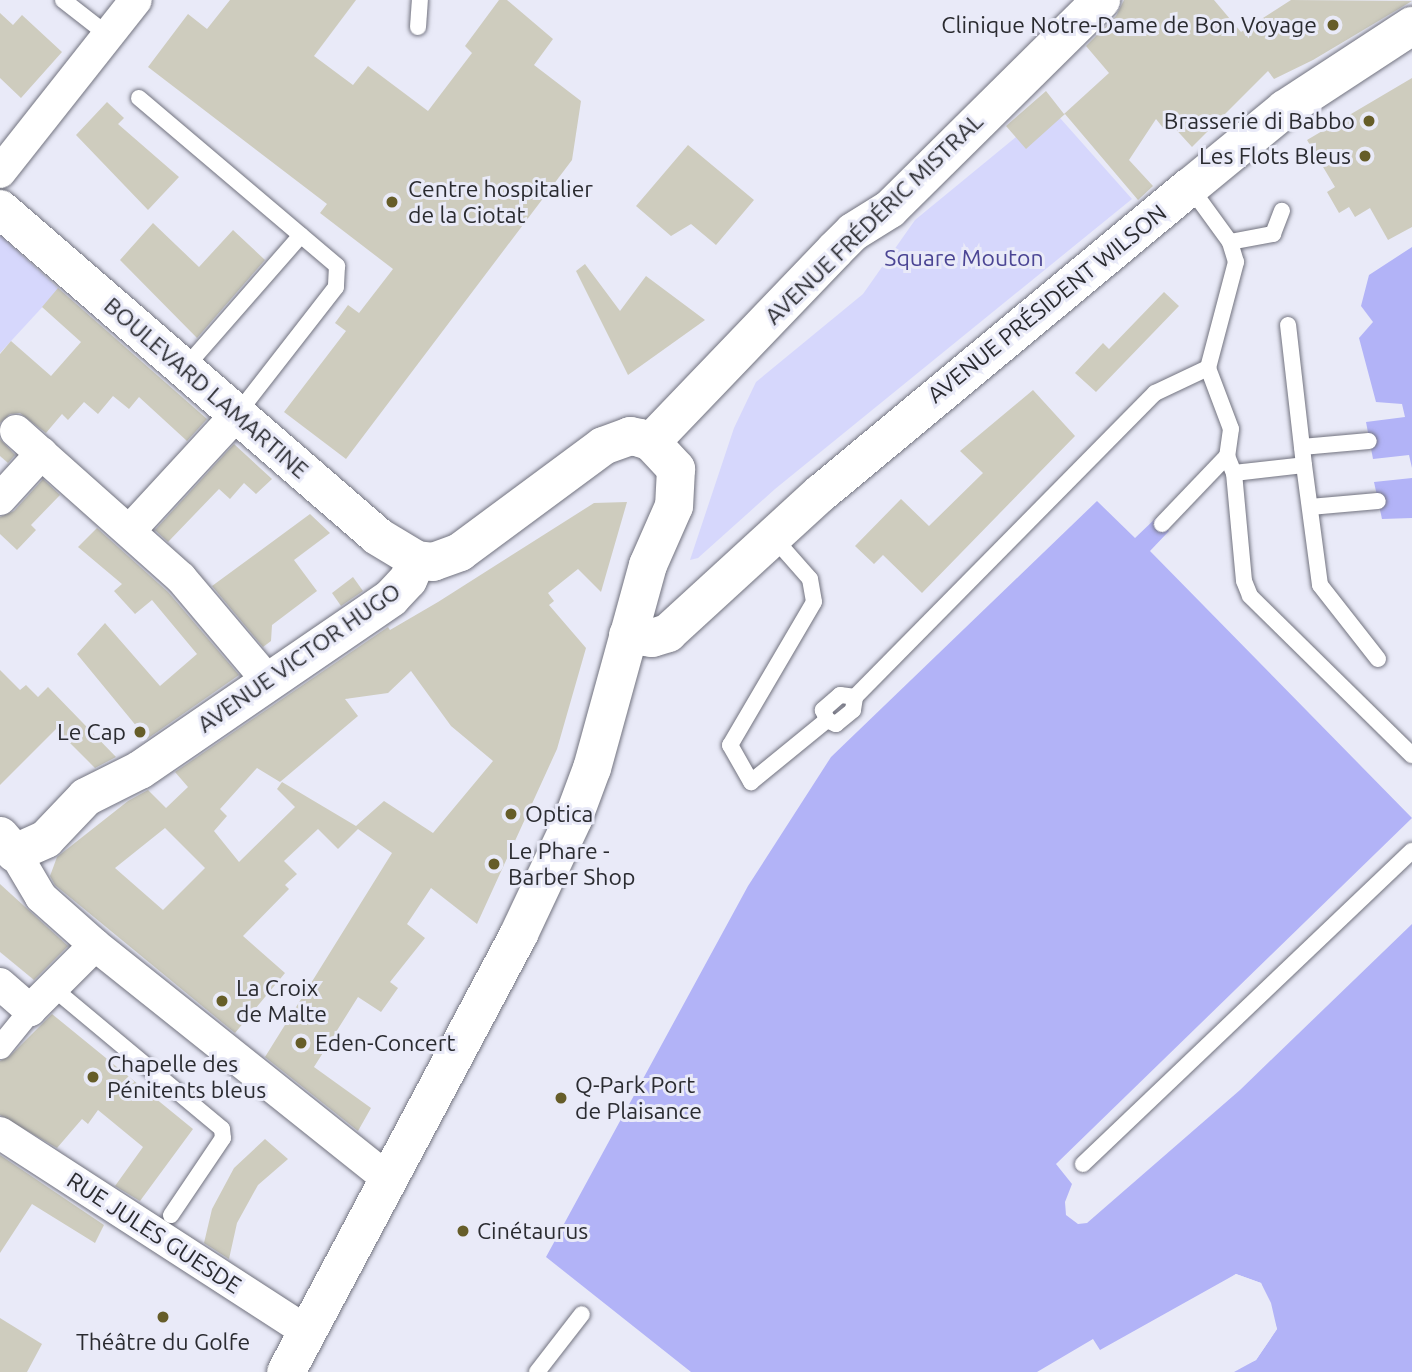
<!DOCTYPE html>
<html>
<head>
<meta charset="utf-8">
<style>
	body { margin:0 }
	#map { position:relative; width:1412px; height:1372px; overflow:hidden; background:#e9eaf8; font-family:Ubuntu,sans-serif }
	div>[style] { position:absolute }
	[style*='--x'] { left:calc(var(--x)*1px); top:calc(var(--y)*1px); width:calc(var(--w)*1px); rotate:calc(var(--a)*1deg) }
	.green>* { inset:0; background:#d6d7fc }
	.water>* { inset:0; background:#b2b3f7 }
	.pier>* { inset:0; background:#e9eaf8 }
	.building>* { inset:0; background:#ceccbe }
	.roads { filter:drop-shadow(0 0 2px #72737f) drop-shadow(0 0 2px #72737f) }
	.service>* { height:16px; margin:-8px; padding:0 8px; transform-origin:8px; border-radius:8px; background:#fff }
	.pedestrian>* { height:23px; margin:-11.5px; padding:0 11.5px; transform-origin:11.5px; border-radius:11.5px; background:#fff }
	.minor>* { height:32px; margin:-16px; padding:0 16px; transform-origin:16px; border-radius:16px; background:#fff }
	.tertiary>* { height:38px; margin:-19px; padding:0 19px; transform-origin:19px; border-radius:19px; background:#fff }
	.dots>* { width:19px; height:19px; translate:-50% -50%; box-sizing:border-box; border:4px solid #e9eaf8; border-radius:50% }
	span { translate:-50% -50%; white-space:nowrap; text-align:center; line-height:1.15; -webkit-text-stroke:6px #e9eaf8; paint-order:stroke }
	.poi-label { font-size:23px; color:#2a2b30 }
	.right { translate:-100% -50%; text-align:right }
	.left { translate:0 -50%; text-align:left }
	.street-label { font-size:23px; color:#2a2b30 }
	.park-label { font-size:23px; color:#4b4594 }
</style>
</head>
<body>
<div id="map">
	<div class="green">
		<i style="clip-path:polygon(1060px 118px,1132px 199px,775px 489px,698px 558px,690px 560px,734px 428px,756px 382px,863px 294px,915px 220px,1016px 137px)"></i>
		<i style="clip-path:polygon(0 235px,59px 289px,0 353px)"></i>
	</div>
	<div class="water">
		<i style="clip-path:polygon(1412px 247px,1412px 468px,1409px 455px,1373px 459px,1366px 422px,1405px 417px,1402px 404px,1376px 402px,1359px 338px,1373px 322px,1361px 306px,1369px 275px)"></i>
		<i style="clip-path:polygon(1412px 478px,1412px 518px,1382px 519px,1374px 482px)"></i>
		<i style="clip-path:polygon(1097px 501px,1135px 538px,1157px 517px,1169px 531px,1150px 551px,1412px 818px,1056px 1164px,1072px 1184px,1065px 1202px,1066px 1215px,1078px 1224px,1087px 1223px,1240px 1090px,1412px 924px,1412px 1372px,1234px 1372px,1256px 1360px,1277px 1329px,1261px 1283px,1236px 1274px,1100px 1350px,1093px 1339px,1037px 1372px,691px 1372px,546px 1257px,748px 886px,831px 757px)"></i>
	</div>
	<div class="pier">
		<i style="clip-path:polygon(1236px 1274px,1261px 1283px,1271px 1303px,1277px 1329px,1256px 1360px,1230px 1372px,1253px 1358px,1273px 1328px,1259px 1286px,1237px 1278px,1201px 1298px)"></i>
	</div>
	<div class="building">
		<i style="clip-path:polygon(230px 0,356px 0,314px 56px,353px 85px,368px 66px,428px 111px,472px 53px,465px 46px,499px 0,507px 0,553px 39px,534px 65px,581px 101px,572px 160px,346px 459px,284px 412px,346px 331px,335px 323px,348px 305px,359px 313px,393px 269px,320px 213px,327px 204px,148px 67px,188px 14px,207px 29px)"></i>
		<i style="clip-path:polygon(1124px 0,1214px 0,1241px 32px,1291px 0,1412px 1px,1313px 60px,1274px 79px,1268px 71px,1192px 147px,1171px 124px,1164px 129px,1156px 119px,1129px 160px,1153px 186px,1138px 200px,1065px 114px,1026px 149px,1006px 126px,1046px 91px,1064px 114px,1109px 73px,1086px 46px,1116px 16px)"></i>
		<i style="clip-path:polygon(0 13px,13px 25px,22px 15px,62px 52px,21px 98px,0 78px)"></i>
		<i style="clip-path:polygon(1412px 78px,1412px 227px,1388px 240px,1370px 208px,1355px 217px,1349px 207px,1339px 213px,1327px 192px,1335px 187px,1307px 140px)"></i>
		<i style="clip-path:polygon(107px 102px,124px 118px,118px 124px,179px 177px,148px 210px,76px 135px)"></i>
		<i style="clip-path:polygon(688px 145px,754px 200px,716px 245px,691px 224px,671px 236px,636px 206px)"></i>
		<i style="clip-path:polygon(153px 223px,199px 267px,233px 230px,265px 260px,197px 338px,120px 260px)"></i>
		<i style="clip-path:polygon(585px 264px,620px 311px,646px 276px,705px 320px,628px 375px,576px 271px)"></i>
		<i style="clip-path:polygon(58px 288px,207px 419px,187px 441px,139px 397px,129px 409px,113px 396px,98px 414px,84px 402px,68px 420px,62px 414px,46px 433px,20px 413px,10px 414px,0 423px,0 354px,11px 341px,51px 376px,81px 342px,42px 307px)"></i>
		<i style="clip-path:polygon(1164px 292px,1179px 306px,1096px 392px,1075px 373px,1103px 343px,1109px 349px)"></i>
		<i style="clip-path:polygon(1033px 390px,1075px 436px,922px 593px,883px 555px,874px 564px,855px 546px,901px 499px,929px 526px,983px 473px,960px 451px)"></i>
		<i style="clip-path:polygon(0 439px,15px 455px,8px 463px,0 456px)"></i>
		<i style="clip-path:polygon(234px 444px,272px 479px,256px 494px,244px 483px,230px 499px,219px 489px,168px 542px,155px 530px)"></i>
		<i style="clip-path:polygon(43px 479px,60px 495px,31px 525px,36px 530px,17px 550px,0 534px,0 517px,14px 511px)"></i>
		<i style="clip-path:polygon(evenodd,627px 502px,601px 592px,578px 569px,548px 593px,554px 601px,549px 605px,586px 648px,557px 749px,477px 924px,431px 888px,407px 924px,425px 938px,390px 982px,398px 988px,381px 1012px,358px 997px,314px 1067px,371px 1108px,358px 1131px,265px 1057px,392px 853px,358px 829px,338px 849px,318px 829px,284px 861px,297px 874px,285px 885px,289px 889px,243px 936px,285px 973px,235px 1033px,55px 885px,50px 876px,57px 857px,128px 801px,148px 790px,166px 808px,188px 787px,175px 772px,388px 627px,390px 630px,438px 602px,594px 503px,627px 502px,411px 671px,451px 726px,493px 761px,433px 833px,384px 801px,356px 826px,282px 782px,277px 789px,295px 807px,239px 862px,214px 831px,227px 816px,220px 809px,257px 768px,280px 782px,358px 716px,345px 699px,388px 693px,411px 671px,627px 502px,165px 828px,205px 868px,163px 910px,115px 868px,165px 828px)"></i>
		<i style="clip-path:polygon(310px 514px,330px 533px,294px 560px,317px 591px,272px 625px,271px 641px,263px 647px,212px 586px)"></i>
		<i style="clip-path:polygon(97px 528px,168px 592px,239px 675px,147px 739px,77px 654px,105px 623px,160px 686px,197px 654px,152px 600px,135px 614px,114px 591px,122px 584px,78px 547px)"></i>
		<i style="clip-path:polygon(353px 577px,363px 591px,341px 606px,332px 593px)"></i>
		<i style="clip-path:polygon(0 670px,20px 690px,26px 685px,38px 697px,48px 687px,116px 757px,95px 768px,56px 729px,0 785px)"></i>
		<i style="clip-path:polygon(0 884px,68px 946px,34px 980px,0 952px)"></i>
		<i style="clip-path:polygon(52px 1014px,193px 1129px,140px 1201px,115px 1186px,143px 1147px,98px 1110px,88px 1124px,82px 1119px,57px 1148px,0 1115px,0 1061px,10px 1056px)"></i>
		<i style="clip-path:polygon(265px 1139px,288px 1159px,258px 1185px,237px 1223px,229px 1259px,204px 1243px,212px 1209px,234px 1168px)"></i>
		<i style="clip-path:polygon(0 1155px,104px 1225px,95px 1243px,32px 1204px,0 1253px)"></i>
		<i style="clip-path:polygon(0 1318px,42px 1344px,27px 1372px,0 1372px)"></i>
	</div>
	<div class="roads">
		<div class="service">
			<i style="--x:63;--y:0;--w:58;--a:38"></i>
			<i style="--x:418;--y:27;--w:27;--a:-86"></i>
			<i style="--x:139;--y:98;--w:260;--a:40.3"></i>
			<i style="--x:337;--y:266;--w:21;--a:93"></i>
			<i style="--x:336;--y:287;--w:161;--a:127.9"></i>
			<i style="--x:1230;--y:242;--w:44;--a:-10.5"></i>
			<i style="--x:1273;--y:234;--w:25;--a:-69"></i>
			<i style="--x:1208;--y:368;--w:65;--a:69.3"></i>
			<i style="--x:1231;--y:429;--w:27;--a:98"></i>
			<i style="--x:1227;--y:456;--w:18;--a:68"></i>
			<i style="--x:1234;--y:473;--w:108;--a:84.7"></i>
			<i style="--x:1244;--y:581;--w:16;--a:68"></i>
			<i style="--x:1250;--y:596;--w:227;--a:44.5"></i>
			<i style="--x:183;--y:370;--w:179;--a:-48.8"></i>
			<i style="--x:1302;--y:447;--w:67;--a:-5.1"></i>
			<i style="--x:1304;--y:465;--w:121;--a:82.4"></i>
			<i style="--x:1320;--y:585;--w:94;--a:51.9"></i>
			<i style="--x:1234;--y:473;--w:70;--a:-6.5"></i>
			<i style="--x:1304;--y:465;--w:141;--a:-96.5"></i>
			<i style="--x:1310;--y:507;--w:68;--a:-5"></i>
			<i style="--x:1162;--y:524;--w:94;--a:-46.3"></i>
			<i style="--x:773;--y:537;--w:56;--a:48.6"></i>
			<i style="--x:810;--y:579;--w:23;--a:80"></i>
			<i style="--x:814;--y:602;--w:166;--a:120.4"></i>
			<i style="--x:730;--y:745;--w:43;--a:60.4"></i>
			<i style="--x:751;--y:782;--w:98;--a:-39.2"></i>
			<i style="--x:855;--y:697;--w:15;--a:-172"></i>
			<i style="--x:840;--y:695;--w:23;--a:139"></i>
			<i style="--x:823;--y:710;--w:11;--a:68"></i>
			<i style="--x:827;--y:720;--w:10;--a:24"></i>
			<i style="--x:836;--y:724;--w:22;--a:-39"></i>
			<i style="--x:853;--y:710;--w:13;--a:-81"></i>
			<i style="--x:855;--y:697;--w:427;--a:-45.4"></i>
			<i style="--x:1155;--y:393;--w:59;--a:-25.3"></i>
			<i style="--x:1208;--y:368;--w:110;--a:-75.2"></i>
			<i style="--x:1236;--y:262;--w:21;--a:-107"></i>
			<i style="--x:1230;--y:242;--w:68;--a:-126"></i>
			<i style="--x:53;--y:988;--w:220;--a:39.8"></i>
			<i style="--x:222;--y:1129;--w:9;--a:84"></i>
			<i style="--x:223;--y:1138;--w:93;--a:124"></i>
			<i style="--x:1083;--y:1164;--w:454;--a:-43.6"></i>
			<i style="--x:537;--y:1372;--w:73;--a:-52.2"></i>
		</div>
		<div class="pedestrian">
			<i style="--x:0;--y:1047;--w:48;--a:-51"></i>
		</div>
		<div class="minor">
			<i style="--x:0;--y:172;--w:219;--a:-51.7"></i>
			<i style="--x:16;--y:431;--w:221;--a:41.7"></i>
			<i style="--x:181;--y:578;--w:135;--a:49.8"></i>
			<i style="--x:0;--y:499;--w:62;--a:-47.6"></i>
			<i style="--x:131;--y:529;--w:156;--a:-47.3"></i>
			<i style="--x:15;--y:853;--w:51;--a:59.4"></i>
			<i style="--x:41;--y:897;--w:72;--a:41.6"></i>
			<i style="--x:95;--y:945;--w:375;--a:38.6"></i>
			<i style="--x:0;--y:984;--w:40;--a:41"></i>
			<i style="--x:30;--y:1010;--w:92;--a:-45"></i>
			<i style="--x:0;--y:1133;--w:367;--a:32.9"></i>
		</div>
		<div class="tertiary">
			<i style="--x:0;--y:209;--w:499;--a:40.9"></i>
			<i style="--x:377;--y:536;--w:47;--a:31"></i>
			<i style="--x:417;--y:560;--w:16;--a:7"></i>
			<i style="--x:433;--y:562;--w:29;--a:-20"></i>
			<i style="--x:460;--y:552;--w:178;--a:-36.5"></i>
			<i style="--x:603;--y:446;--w:29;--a:-20"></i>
			<i style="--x:630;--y:436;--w:10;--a:11"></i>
			<i style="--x:640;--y:438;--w:12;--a:20"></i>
			<i style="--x:651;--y:442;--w:37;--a:47"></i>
			<i style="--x:676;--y:469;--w:37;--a:93"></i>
			<i style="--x:674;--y:506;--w:64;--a:113.8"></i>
			<i style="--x:648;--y:565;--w:211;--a:105.4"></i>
			<i style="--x:592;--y:768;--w:54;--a:110.4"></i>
			<i style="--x:573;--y:819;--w:127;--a:115.2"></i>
			<i style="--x:519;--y:934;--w:496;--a:118"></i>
			<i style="--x:651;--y:442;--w:266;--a:-46.2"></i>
			<i style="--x:835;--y:250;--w:25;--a:-45"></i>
			<i style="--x:853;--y:232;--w:44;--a:-31.9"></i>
			<i style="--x:890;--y:209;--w:297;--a:-44.7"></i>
			<i style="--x:628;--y:635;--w:24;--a:7"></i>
			<i style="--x:652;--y:638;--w:17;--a:-17"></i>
			<i style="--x:668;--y:633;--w:207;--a:-42.5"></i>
			<i style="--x:821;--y:493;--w:479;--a:-39.7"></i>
			<i style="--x:1190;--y:187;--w:123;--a:-39.4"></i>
			<i style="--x:1285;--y:109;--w:152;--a:-33.2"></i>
			<i style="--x:0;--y:836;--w:23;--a:49"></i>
			<i style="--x:15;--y:853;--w:34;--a:-24"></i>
			<i style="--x:46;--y:839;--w:58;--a:-46.4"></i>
			<i style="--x:86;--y:797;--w:60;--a:-26.6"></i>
			<i style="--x:140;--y:770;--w:304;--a:-34.4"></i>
			<i style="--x:391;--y:598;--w:25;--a:-47"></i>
			<i style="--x:408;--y:580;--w:22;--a:-66"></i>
		</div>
	</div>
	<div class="dots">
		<i style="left:1333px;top:25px;background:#665d29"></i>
		<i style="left:1369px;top:121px;background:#665d29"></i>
		<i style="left:1365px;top:156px;background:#665d29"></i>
		<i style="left:392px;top:202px;background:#665d29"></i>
		<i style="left:140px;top:732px;background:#665d29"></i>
		<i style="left:511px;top:814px;background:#665d29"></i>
		<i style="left:494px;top:864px;background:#665d29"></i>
		<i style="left:222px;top:1001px;background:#665d29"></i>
		<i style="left:301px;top:1043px;background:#665d29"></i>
		<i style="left:93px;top:1077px;background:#665d29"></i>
		<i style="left:561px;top:1098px;background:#665d29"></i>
		<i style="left:463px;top:1231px;background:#665d29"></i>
		<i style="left:163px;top:1317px;background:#665d29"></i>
	</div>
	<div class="poi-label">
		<span class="right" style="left:1317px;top:25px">Clinique Notre-Dame de Bon Voyage</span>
		<span class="right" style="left:1355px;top:121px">Brasserie di Babbo</span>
		<span class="right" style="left:1351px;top:156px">Les Flots Bleus</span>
		<span class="left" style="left:408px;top:202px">Centre hospitalier<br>de la Ciotat</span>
		<span class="right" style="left:126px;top:732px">Le Cap</span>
		<span class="left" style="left:525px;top:814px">Optica</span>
		<span class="left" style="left:508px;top:864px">Le Phare -<br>Barber Shop</span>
		<span class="left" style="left:236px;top:1001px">La Croix<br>de Malte</span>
		<span class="left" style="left:315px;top:1043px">Eden-Concert</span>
		<span class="left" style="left:107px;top:1077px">Chapelle des<br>Pénitents bleus</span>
		<span class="left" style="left:575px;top:1098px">Q-Park Port<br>de Plaisance</span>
		<span class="left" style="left:477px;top:1231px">Cinétaurus</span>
		<span style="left:163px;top:1342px">Théâtre du Golfe</span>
	</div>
	<div class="street-label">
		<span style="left:874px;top:219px;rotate:-44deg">AVENUE FRÉDÉRIC MISTRAL</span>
		<span style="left:1047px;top:304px;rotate:-39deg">AVENUE PRÉSIDENT WILSON</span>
		<span style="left:206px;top:388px;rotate:41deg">BOULEVARD LAMARTINE</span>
		<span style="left:299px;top:658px;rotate:-35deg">AVENUE VICTOR HUGO</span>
		<span style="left:154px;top:1233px;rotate:33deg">RUE JULES GUESDE</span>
	</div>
	<div class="park-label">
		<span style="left:964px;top:258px">Square Mouton</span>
	</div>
</div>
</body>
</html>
